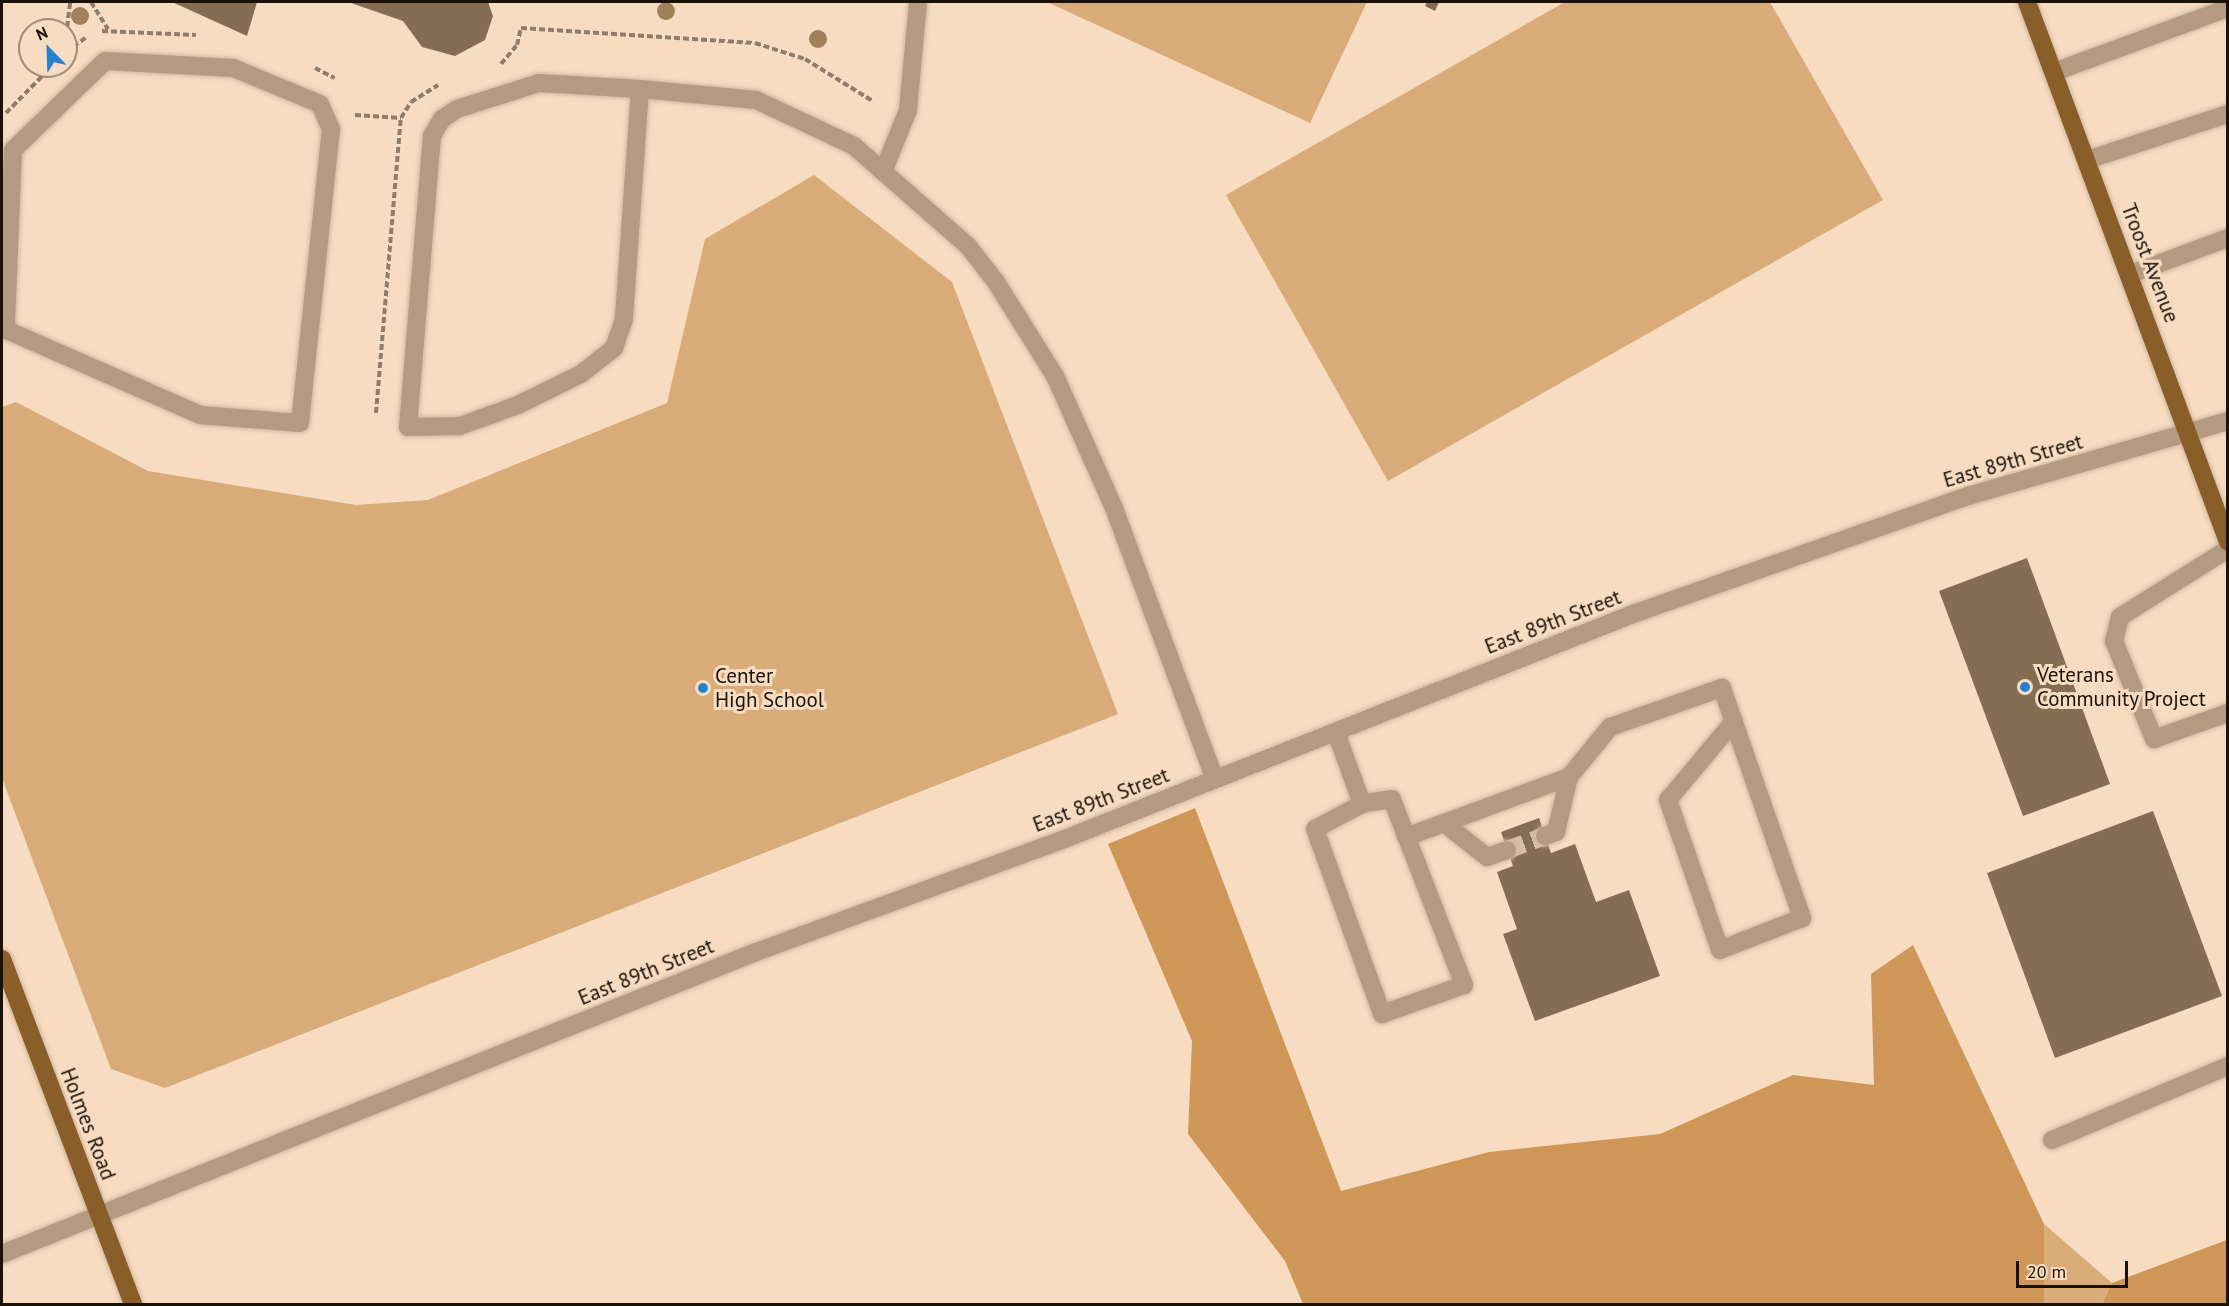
<!DOCTYPE html>
<html>
<head>
<meta charset="utf-8">
<style>
	body { margin:0 }
	#map { position:relative; width:2229px; height:1306px; overflow:hidden; background:#f7dcc1; font-family:"PT Sans",sans-serif }
	div>[style] { position:absolute }
	[style*='--x'] { left:calc(var(--x)*1px); top:calc(var(--y)*1px); width:calc(var(--w)*1px); rotate:calc(var(--a)*1deg) }
	.green>* { inset:0; background:#d9ab79 }
	.forest>* { inset:0; background:#cf9757 }
	.building>* { inset:0; background:#856d54 }
	.minor-tunnel>* { height:18px; margin-top:-9px; transform-origin:0; background:repeating-linear-gradient(90deg,#d6bea5 0 18px,transparent 0 27px) }
	.path>* { height:4px; margin-top:-2px; transform-origin:0; background:repeating-linear-gradient(90deg,#8f7c69 0 6px,transparent 0 9px) }
	.roads { filter:drop-shadow(0 0 2px #cfb7a0) drop-shadow(0 0 2px #cfb7a0) }
	.minor>* { height:18px; margin:-9px; padding:0 9px; transform-origin:9px; border-radius:9px; background:#b39a80 }
	.major>* { height:18px; margin:-9px; padding:0 9px; transform-origin:9px; border-radius:9px; background:#8a5e29 }
	.trees>* { width:18px; height:18px; margin:-9px; border-radius:50%; background:#a18057 }
	.dots>* { width:16px; height:16px; translate:-50% -50%; box-sizing:border-box; border:3px solid #f7dcc1; border-radius:50% }
	span { translate:-50% -50%; white-space:nowrap; text-align:center; line-height:1.15; -webkit-text-stroke:6px #f7dcc1; paint-order:stroke }
	.street-label { font-size:21px; color:#1a1107 }
	.poi-label { font-size:21px; color:#1a1107 }
	.left { translate:0 -50%; text-align:left }
	.frame { position:absolute; inset:0; border:3px solid #1a1107; pointer-events:none }
	.north { position:absolute; left:18px; top:18px; width:60px; height:60px; box-sizing:border-box; background:#f7dcc1; border:2px solid #9f8b77; border-radius:50%; rotate:337deg; font-size:16px; font-weight:700; line-height:24px; text-align:center; color:#1a1107 }
	.north::after { content:''; display:block; margin:auto; width:21px; height:27px; background:#2381cd; clip-path:polygon(50% 0,100% 100%,50% 72%,0 100%) }
	.scale { position:absolute; left:2016px; top:1261px; width:112px; height:27px; box-sizing:border-box; border:3px solid #1a1107; border-top:0; padding-left:8px; font-size:18px; line-height:21px; white-space:nowrap; color:#1a1107; -webkit-text-stroke:4px #f7dcc1; paint-order:stroke }
</style>
</head>
<body>
<div id="map">
	<div class="green">
		<i style="clip-path:polygon(1047px 2px,1367px 2px,1310px 123px)"></i>
		<i style="clip-path:polygon(1565px 2px,1770px 2px,1883px 200px,1388px 481px,1226px 195px)"></i>
		<i style="clip-path:polygon(814px 175px,952px 282px,1118px 714px,165px 1088px,111px 1069px,2px 778px,2px 407px,16px 402px,148px 471px,356px 505px,428px 500px,667px 403px,705px 239px)"></i>
		<i style="clip-path:polygon(2044px 1224px,2112px 1283px,2102px 1304px,2044px 1304px)"></i>
	</div>
	<div class="forest">
		<i style="clip-path:polygon(1195px 808px,1341px 1191px,1489px 1152px,1660px 1134px,1793px 1075px,1874px 1085px,1871px 974px,1913px 945px,2044px 1224px,2044px 1304px,1303px 1304px,1285px 1261px,1188px 1134px,1192px 1041px,1108px 844px)"></i>
		<i style="clip-path:polygon(2227px 1240px,2227px 1304px,2102px 1304px,2112px 1283px)"></i>
	</div>
	<div class="building">
		<i style="clip-path:polygon(172px 2px,257px 2px,247px 36px)"></i>
		<i style="clip-path:polygon(348px 2px,488px 2px,493px 16px,485px 40px,455px 56px,422px 47px,403px 21px)"></i>
		<i style="clip-path:polygon(1427px 2px,1439px 2px,1435px 11px,1425px 6px)"></i>
		<i style="clip-path:polygon(2027px 558px,2110px 784px,2023px 816px,1939px 591px)"></i>
		<i style="clip-path:polygon(2153px 811px,2222px 996px,2055px 1058px,1987px 873px)"></i>
		<i style="clip-path:polygon(1539px 818px,1551px 853px,1575px 844px,1596px 902px,1629px 890px,1660px 976px,1535px 1021px,1503px 934px,1517px 929px,1497px 872px,1513px 866px,1501px 832px)"></i>
	</div>
	<div class="minor-tunnel">
		<i style="--x:1507;--y:850;--w:40;--a:-20.2"></i>
	</div>
	<div class="path">
		<i style="--x:91;--y:2;--w:32;--a:58"></i>
		<i style="--x:102;--y:31;--w:94;--a:2.4"></i>
		<i style="--x:66;--y:36;--w:34;--a:-83"></i>
		<i style="--x:66;--y:52;--w:26;--a:-36"></i>
		<i style="--x:501;--y:64;--w:25;--a:-50"></i>
		<i style="--x:517;--y:45;--w:17;--a:-77"></i>
		<i style="--x:521;--y:28;--w:234;--a:3.7"></i>
		<i style="--x:755;--y:43;--w:52;--a:17.7"></i>
		<i style="--x:805;--y:59;--w:81;--a:31.9"></i>
		<i style="--x:315;--y:68;--w:22;--a:27"></i>
		<i style="--x:6;--y:113;--w:66;--a:-45.6"></i>
		<i style="--x:355;--y:115;--w:46;--a:3.7"></i>
		<i style="--x:376;--y:413;--w:296;--a:-85.2"></i>
		<i style="--x:401;--y:118;--w:19;--a:-58"></i>
		<i style="--x:411;--y:102;--w:32;--a:-32"></i>
	</div>
	<div class="roads">
		<div class="minor">
			<i style="--x:2054;--y:72;--w:185;--a:-20.2"></i>
			<i style="--x:640;--y:89;--w:231;--a:94"></i>
			<i style="--x:624;--y:319;--w:31;--a:109"></i>
			<i style="--x:614;--y:348;--w:42;--a:141.8"></i>
			<i style="--x:581;--y:374;--w:70;--a:153.8"></i>
			<i style="--x:518;--y:405;--w:62;--a:160.1"></i>
			<i style="--x:460;--y:426;--w:52;--a:178.9"></i>
			<i style="--x:408;--y:427;--w:292;--a:-85.3"></i>
			<i style="--x:432;--y:136;--w:20;--a:-60"></i>
			<i style="--x:442;--y:119;--w:18;--a:-34"></i>
			<i style="--x:457;--y:109;--w:86;--a:-17.6"></i>
			<i style="--x:539;--y:83;--w:101;--a:3.4"></i>
			<i style="--x:640;--y:89;--w:117;--a:5.4"></i>
			<i style="--x:756;--y:100;--w:108;--a:25.1"></i>
			<i style="--x:854;--y:146;--w:152;--a:41.3"></i>
			<i style="--x:968;--y:246;--w:46;--a:52.1"></i>
			<i style="--x:996;--y:282;--w:111;--a:57.9"></i>
			<i style="--x:1055;--y:376;--w:145;--a:65.9"></i>
			<i style="--x:1114;--y:508;--w:289;--a:69.6"></i>
			<i style="--x:2087;--y:160;--w:148;--a:-18.1"></i>
			<i style="--x:883;--y:172;--w:67;--a:-68"></i>
			<i style="--x:908;--y:110;--w:108;--a:-84.7"></i>
			<i style="--x:2131;--y:274;--w:103;--a:-20.4"></i>
			<i style="--x:2;--y:328;--w:216;--a:23.7"></i>
			<i style="--x:200;--y:415;--w:100;--a:4.6"></i>
			<i style="--x:300;--y:423;--w:296;--a:-84"></i>
			<i style="--x:331;--y:129;--w:27;--a:-114"></i>
			<i style="--x:320;--y:104;--w:94;--a:-157.5"></i>
			<i style="--x:233;--y:68;--w:128;--a:-176.9"></i>
			<i style="--x:105;--y:61;--w:128;--a:135.9"></i>
			<i style="--x:13;--y:150;--w:176;--a:92.3"></i>
			<i style="--x:2228;--y:549;--w:128;--a:147.8"></i>
			<i style="--x:2120;--y:617;--w:25;--a:104"></i>
			<i style="--x:2114;--y:641;--w:106;--a:67.8"></i>
			<i style="--x:2154;--y:739;--w:78;--a:-19.4"></i>
			<i style="--x:1336;--y:732;--w:77;--a:70.1"></i>
			<i style="--x:1362;--y:804;--w:53;--a:152"></i>
			<i style="--x:1315;--y:829;--w:197;--a:70.1"></i>
			<i style="--x:1382;--y:1014;--w:87;--a:-19.5"></i>
			<i style="--x:1464;--y:985;--w:199;--a:-111.2"></i>
			<i style="--x:1392;--y:799;--w:30;--a:171"></i>
			<i style="--x:1444;--y:823;--w:55;--a:38.3"></i>
			<i style="--x:1487;--y:857;--w:21;--a:-19"></i>
			<i style="--x:1545;--y:836;--w:12;--a:-20"></i>
			<i style="--x:1556;--y:832;--w:57;--a:-76.7"></i>
			<i style="--x:1406;--y:837;--w:174;--a:-20.2"></i>
			<i style="--x:1569;--y:777;--w:65;--a:-50.6"></i>
			<i style="--x:1610;--y:727;--w:119;--a:-19.2"></i>
			<i style="--x:1722;--y:688;--w:244;--a:70.8"></i>
			<i style="--x:1802;--y:918;--w:88;--a:158.7"></i>
			<i style="--x:1720;--y:950;--w:159;--a:-109.1"></i>
			<i style="--x:1668;--y:800;--w:103;--a:-50.1"></i>
			<i style="--x:2052;--y:1140;--w:191;--a:-22.8"></i>
			<i style="--x:2;--y:1254;--w:812;--a:-21.83"></i>
			<i style="--x:756;--y:952;--w:326;--a:-20.1"></i>
			<i style="--x:1062;--y:840;--w:614;--a:-21.59"></i>
			<i style="--x:1633;--y:614;--w:355;--a:-19.4"></i>
			<i style="--x:1968;--y:496;--w:271;--a:-16.1"></i>
		</div>
		<div class="major">
			<i style="--x:2027;--y:2;--w:576;--a:69.58"></i>
			<i style="--x:2;--y:959;--w:369;--a:69.2"></i>
		</div>
	</div>
	<div class="trees">
		<i style="left:666px;top:11px"></i>
		<i style="left:80px;top:16px"></i>
		<i style="left:818px;top:39px"></i>
	</div>
	<div class="dots">
		<i style="left:2025px;top:687px;background:#2381cd"></i>
		<i style="left:703px;top:688px;background:#2381cd"></i>
	</div>
	<div class="street-label">
		<span style="left:2150px;top:263px;rotate:69deg">Troost Avenue</span>
		<span style="left:2013px;top:461px;rotate:-16deg">East 89th Street</span>
		<span style="left:1553px;top:622px;rotate:-21deg">East 89th Street</span>
		<span style="left:1101px;top:800px;rotate:-21deg">East 89th Street</span>
		<span style="left:646px;top:972px;rotate:-22deg">East 89th Street</span>
		<span style="left:88px;top:1124px;rotate:69deg">Holmes Road</span>
	</div>
	<div class="poi-label">
		<span class="left" style="left:2037px;top:687px">Veterans<br>Community Project</span>
		<span class="left" style="left:715px;top:688px">Center<br>High School</span>
	</div>
	<div class="frame"></div>
	<div class="north">N</div>
	<div class="scale">20 m</div>
</div>
</body>
</html>
